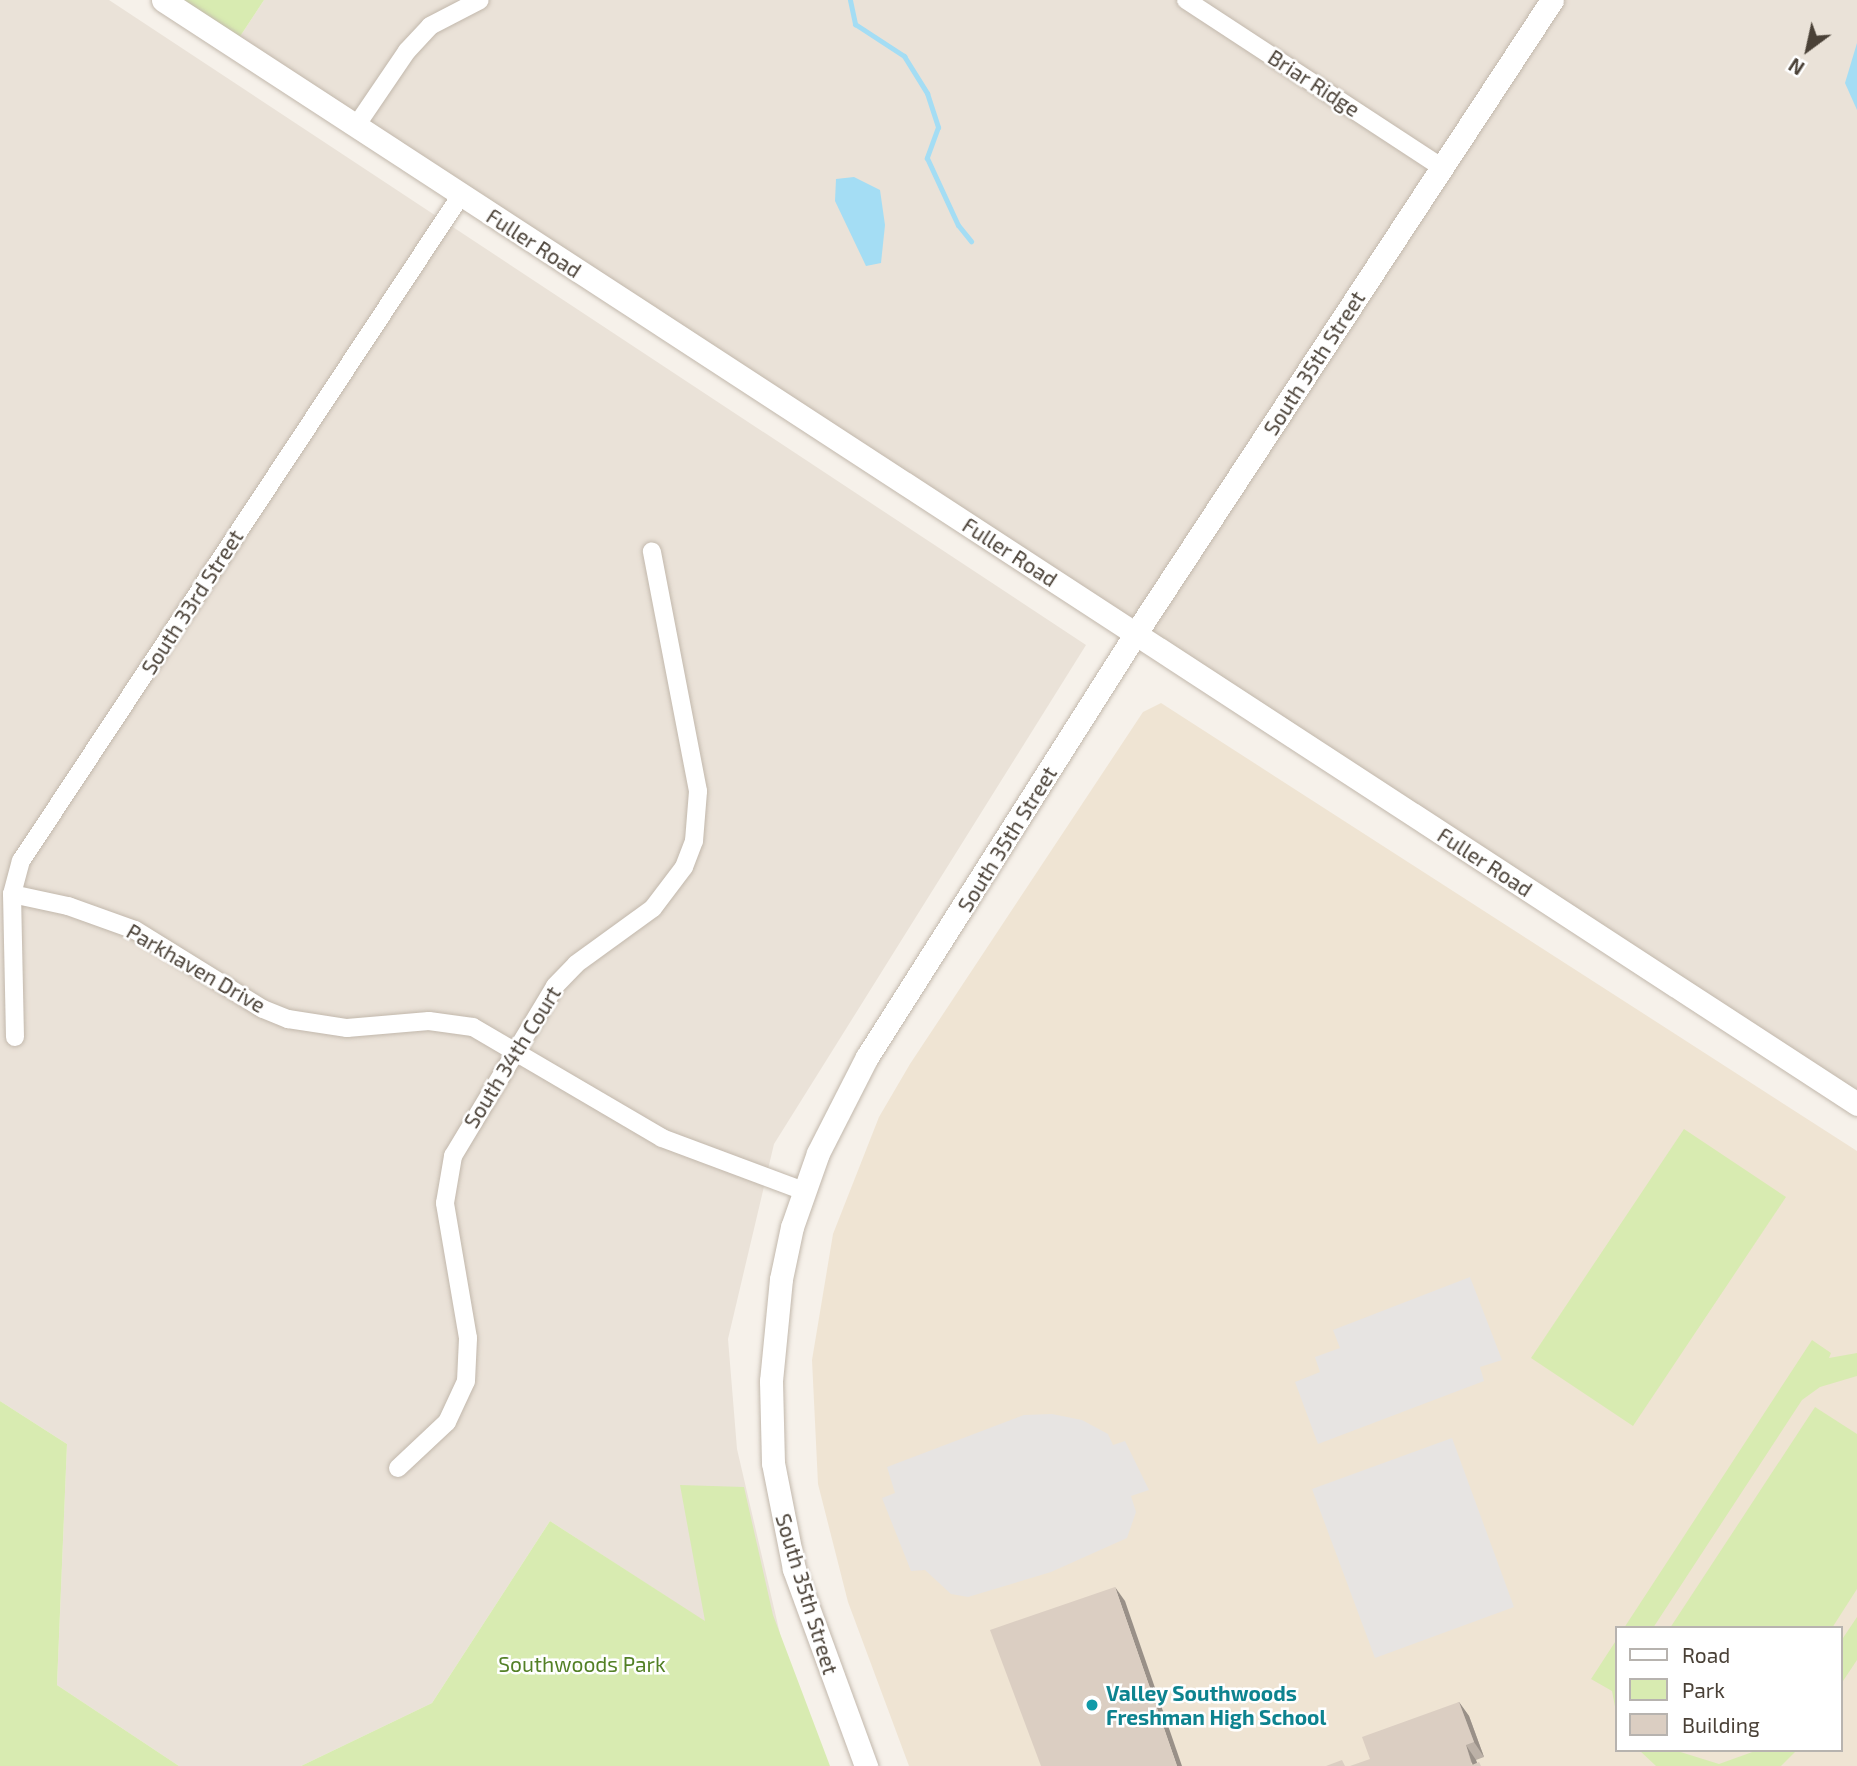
<!DOCTYPE html>
<html>
<head>
<meta charset="utf-8">
<style>
	body { margin:0 }
	#map { position:relative; width:1857px; height:1766px; overflow:hidden; background:#f6f1ea; font-family:"Exo 2",sans-serif }
	div>[style] { position:absolute }
	[style*='--x'] { left:calc(var(--x)*1px); top:calc(var(--y)*1px); width:calc(var(--w)*1px); rotate:calc(var(--a)*1deg) }
	.residential>* { inset:0; background:#eae2d8 }
	.education>* { inset:0; background:#efe4d3 }
	.green>* { inset:0; background:#d8ebb1 }
	.parking>* { inset:0; background:#e7e4e2 }
	.water>* { inset:0; background:#a4ddf4 }
	.stream>* { height:5px; margin:-2.5px; padding:0 2.5px; transform-origin:2.5px; border-radius:2.5px; background:#a4ddf4 }
	.roads { filter:drop-shadow(0 0 2px #c2b8ac) drop-shadow(0 0 2px #c2b8ac) }
	.minor>* { height:18px; margin:-9px; padding:0 9px; transform-origin:9px; border-radius:9px; background:#fff }
	.tertiary>* { height:23px; margin:-11.5px; padding:0 11.5px; transform-origin:11.5px; border-radius:11.5px; background:#fff }
	.wall>* { inset:0; background:#bcb1a7 }
	.shaded-wall>* { inset:0; background:#999088 }
	.building>* { inset:0; background:#dbcec2 }
	.dots>* { width:19px; height:19px; translate:-50% -50%; box-sizing:border-box; border:4px solid #fff; border-radius:50% }
	span { translate:-50% -50%; white-space:nowrap; text-align:center; line-height:1.15; -webkit-text-stroke:5px #fff; paint-order:stroke }
	.street-label { font-size:21px; color:#4a4137 }
	.park-label { font-size:21px; color:#538026 }
	.culture-label { font-size:21px; color:#0d838f; font-weight:700 }
	.left { translate:0 -50%; text-align:left }
	.legend { position:absolute; left:1615px; top:1626px; width:228px; height:126px; box-sizing:border-box; background:#fff; border:2px solid #b7b3af; margin:0; padding:9px 12px; list-style:none; font-size:21px; color:#4a4137 }
	.legend li { display:flex; align-items:center; gap:14px; height:35px }
	.legend b { width:35px; border:2px solid #b7b3af }
	.north { position:absolute; left:1773px; top:14px; width:70px; height:70px; -webkit-text-stroke:5px #fff; paint-order:stroke; rotate:213deg; font-size:19px; font-weight:700; line-height:28px; text-align:center; color:#4a4137 }
	.north::after { content:''; display:block; margin:auto; width:24px; height:32px; background:#4a4137; clip-path:polygon(50% 0,100% 100%,50% 72%,0 100%) }
</style>
</head>
<body>
<div id="map">
	<div class="residential">
		<i style="clip-path:polygon(0 0,109px 0,1086px 645px,774px 1144px,728px 1339px,737px 1449px,790px 1677px,550px 1521px,432px 1703px,301px 1766px,179px 1766px,57px 1685px,67px 1444px,0 1401px)"></i>
		<i style="clip-path:polygon(264px 0,1857px 0,1857px 1104px,239px 38px)"></i>
	</div>
	<div class="education">
		<i style="clip-path:polygon(evenodd,1161px 703px,1857px 1151px,1857px 1766px,909px 1766px,848px 1602px,818px 1484px,812px 1360px,833px 1234px,879px 1117px,910px 1064px,1143px 712px,1161px 703px,1617px 1628px,1841px 1628px,1841px 1750px,1617px 1750px,1617px 1628px)"></i>
	</div>
	<div class="green">
		<i style="clip-path:polygon(180px 0,264px 0,239px 38px)"></i>
		<i style="clip-path:polygon(1684px 1129px,1786px 1197px,1633px 1426px,1531px 1358px)"></i>
		<i style="clip-path:polygon(1812px 1340px,1831px 1353px,1829px 1358px,1857px 1353px,1857px 1376px,1820px 1387px,1802px 1400px,1653px 1628px,1624px 1628px)"></i>
		<i style="clip-path:polygon(0 1401px,67px 1444px,57px 1685px,179px 1766px,0 1766px)"></i>
		<i style="clip-path:polygon(1815px 1407px,1857px 1434px,1857px 1589px,1832px 1628px,1670px 1628px)"></i>
		<i style="clip-path:polygon(680px 1485px,744px 1487px,773px 1615px,830px 1766px,301px 1766px,432px 1703px,550px 1521px,705px 1621px)"></i>
		<i style="clip-path:polygon(1857px 1617px,1857px 1660px,1841px 1684px,1841px 1641px)"></i>
		<i style="clip-path:polygon(1617px 1639px,1617px 1717px,1612px 1691px,1591px 1679px)"></i>
		<i style="clip-path:polygon(1639px 1750px,1674px 1750px,1719px 1764px,1758px 1750px,1797px 1750px,1781px 1766px,1656px 1766px)"></i>
	</div>
	<div class="parking">
		<i style="clip-path:polygon(1470px 1277px,1502px 1360px,1480px 1367px,1484px 1381px,1318px 1444px,1295px 1382px,1320px 1372px,1315px 1357px,1340px 1348px,1333px 1330px)"></i>
		<i style="clip-path:polygon(1052px 1414px,1082px 1420px,1108px 1434px,1113px 1445px,1125px 1441px,1149px 1490px,1131px 1496px,1136px 1512px,1127px 1538px,1051px 1572px,968px 1597px,951px 1594px,925px 1570px,911px 1571px,882px 1498px,895px 1493px,887px 1467px,1024px 1415px)"></i>
		<i style="clip-path:polygon(1452px 1438px,1514px 1607px,1375px 1658px,1312px 1489px)"></i>
	</div>
	<div class="water">
		<i style="clip-path:polygon(1857px 43px,1857px 110px,1845px 83px)"></i>
		<i style="clip-path:polygon(854px 177px,880px 190px,885px 225px,881px 263px,866px 266px,835px 201px,836px 179px)"></i>
	</div>
	<div class="stream">
		<i style="--x:850;--y:0;--w:25;--a:78"></i>
		<i style="--x:855;--y:24;--w:59;--a:33.1"></i>
		<i style="--x:904;--y:56;--w:44;--a:58.1"></i>
		<i style="--x:927;--y:93;--w:36;--a:72"></i>
		<i style="--x:938;--y:127;--w:33;--a:110"></i>
		<i style="--x:927;--y:158;--w:74;--a:65.2"></i>
		<i style="--x:958;--y:225;--w:21;--a:51"></i>
	</div>
	<div class="roads">
		<div class="minor">
			<i style="--x:1186;--y:0;--w:305;--a:33.2"></i>
			<i style="--x:356;--y:126;--w:91;--a:-55.8"></i>
			<i style="--x:407;--y:51;--w:34;--a:-47"></i>
			<i style="--x:430;--y:26;--w:56;--a:-27.5"></i>
			<i style="--x:12;--y:894;--w:57;--a:12.1"></i>
			<i style="--x:68;--y:906;--w:71;--a:19.7"></i>
			<i style="--x:135;--y:930;--w:150;--a:31.7"></i>
			<i style="--x:263;--y:1009;--w:27;--a:22"></i>
			<i style="--x:288;--y:1019;--w:60;--a:8.7"></i>
			<i style="--x:347;--y:1028;--w:82;--a:-4.9"></i>
			<i style="--x:429;--y:1021;--w:44;--a:7.8"></i>
			<i style="--x:473;--y:1027;--w:219;--a:30.4"></i>
			<i style="--x:662;--y:1138;--w:152;--a:20.5"></i>
			<i style="--x:15;--y:1037;--w:143;--a:-91.2"></i>
			<i style="--x:12;--y:894;--w:34;--a:-75"></i>
			<i style="--x:21;--y:861;--w:798;--a:-56.55"></i>
			<i style="--x:398;--y:1468;--w:67;--a:-43.2"></i>
			<i style="--x:447;--y:1422;--w:45;--a:-65.1"></i>
			<i style="--x:466;--y:1381;--w:43;--a:-87.3"></i>
			<i style="--x:468;--y:1338;--w:137;--a:-99.7"></i>
			<i style="--x:445;--y:1203;--w:48;--a:-80.3"></i>
			<i style="--x:453;--y:1156;--w:198;--a:-59"></i>
			<i style="--x:555;--y:986;--w:30;--a:-46"></i>
			<i style="--x:576;--y:964;--w:95;--a:-36"></i>
			<i style="--x:653;--y:908;--w:51;--a:-52.9"></i>
			<i style="--x:684;--y:867;--w:28;--a:-69"></i>
			<i style="--x:694;--y:841;--w:50;--a:-85.4"></i>
			<i style="--x:698;--y:791;--w:244;--a:-100.9"></i>
		</div>
		<div class="tertiary">
			<i style="--x:163;--y:0;--w:2022;--a:33.09"></i>
			<i style="--x:866;--y:1766;--w:210;--a:-110.1"></i>
			<i style="--x:794;--y:1569;--w:108;--a:-101.2"></i>
			<i style="--x:773;--y:1463;--w:82;--a:-91.4"></i>
			<i style="--x:771;--y:1381;--w:102;--a:-84.4"></i>
			<i style="--x:781;--y:1279;--w:53;--a:-78.1"></i>
			<i style="--x:792;--y:1227;--w:78;--a:-70.6"></i>
			<i style="--x:818;--y:1153;--w:108;--a:-63"></i>
			<i style="--x:867;--y:1057;--w:502;--a:-57.61"></i>
			<i style="--x:1136;--y:633;--w:757;--a:-56.69"></i>
		</div>
	</div>
	<div class="wall">
		<i style="clip-path:polygon(1459px 1702px,1469px 1716px,1484px 1757px,1476px 1760px,1477px 1763px,1370px 1759px)"></i>
	</div>
	<div class="shaded-wall">
		<i style="clip-path:polygon(1115px 1587px,1125px 1601px,1182px 1766px,1177px 1766px)"></i>
		<i style="clip-path:polygon(1459px 1702px,1469px 1716px,1484px 1757px,1474px 1742px)"></i>
		<i style="clip-path:polygon(1466px 1745px,1476px 1760px,1478px 1766px,1473px 1766px)"></i>
	</div>
	<div class="building">
		<i style="clip-path:polygon(1115px 1587px,1177px 1766px,1041px 1766px,990px 1630px)"></i>
		<i style="clip-path:polygon(1459px 1702px,1474px 1742px,1466px 1745px,1472px 1765px,1479px 1762px,1481px 1766px,1350px 1766px,1370px 1759px,1362px 1737px)"></i>
		<i style="clip-path:polygon(1342px 1760px,1345px 1766px,1326px 1766px)"></i>
	</div>
	<div class="dots">
		<i style="left:1092px;top:1705px;background:#0f9aa8"></i>
	</div>
	<div class="street-label">
		<span style="left:1314px;top:83px;rotate:33deg">Briar Ridge</span>
		<span style="left:534px;top:243px;rotate:33deg">Fuller Road</span>
		<span style="left:1314px;top:363px;rotate:-57deg">South 35th Street</span>
		<span style="left:1010px;top:552px;rotate:33deg">Fuller Road</span>
		<span style="left:192px;top:602px;rotate:-57deg">South 33rd Street</span>
		<span style="left:1007px;top:839px;rotate:-58deg">South 35th Street</span>
		<span style="left:1485px;top:862px;rotate:33deg">Fuller Road</span>
		<span style="left:196px;top:968px;rotate:30deg">Parkhaven Drive</span>
		<span style="left:512px;top:1057px;rotate:-58deg">South 34th Court</span>
		<span style="left:807px;top:1594px;rotate:73deg">South 35th Street</span>
	</div>
	<div class="park-label">
		<span style="left:582px;top:1664px">Southwoods Park</span>
	</div>
	<div class="culture-label">
		<span class="left" style="left:1106px;top:1705px">Valley Southwoods<br>Freshman High School</span>
	</div>
	<ul class="legend">
	<li><b style="height:9px;background:#fff"></b>Road</li>
	<li><b style="height:19px;background:#d8ebb1"></b>Park</li>
	<li><b style="height:19px;background:#dbcec2"></b>Building</li>
	</ul>
	<div class="north">N</div>
</div>
</body>
</html>
